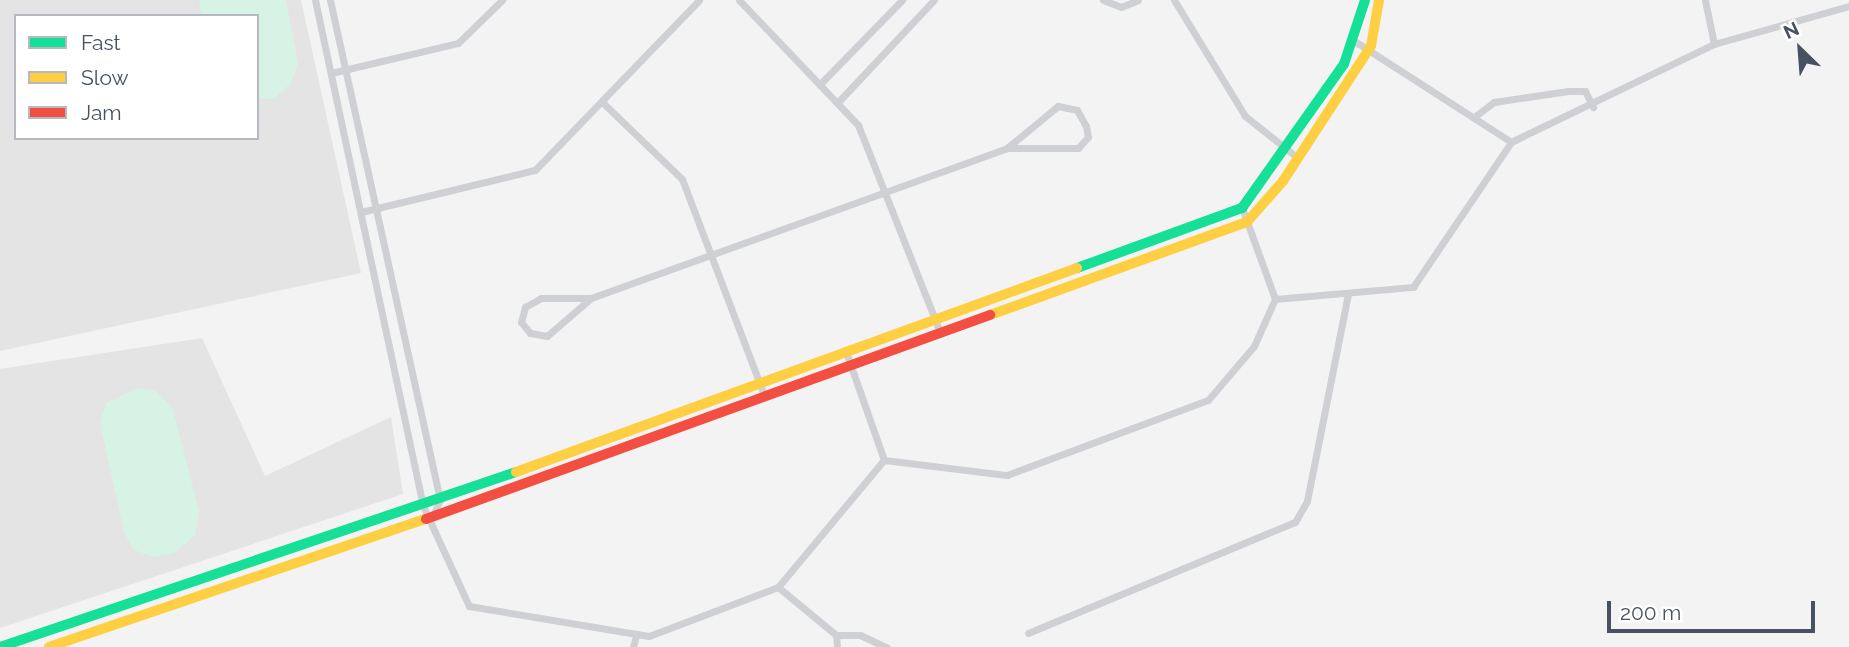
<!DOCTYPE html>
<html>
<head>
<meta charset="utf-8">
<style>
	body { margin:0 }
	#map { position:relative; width:1849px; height:647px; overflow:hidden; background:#f3f3f3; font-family:Raleway,sans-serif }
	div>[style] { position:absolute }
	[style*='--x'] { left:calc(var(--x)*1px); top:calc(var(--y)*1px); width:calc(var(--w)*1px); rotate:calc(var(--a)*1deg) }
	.education>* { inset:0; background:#e4e4e5 }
	.green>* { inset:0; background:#d6f3e5 }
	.street>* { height:7px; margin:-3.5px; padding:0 3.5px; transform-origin:3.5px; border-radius:3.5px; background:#ced0d4 }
	.fast>* { height:10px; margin:-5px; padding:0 5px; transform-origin:5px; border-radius:5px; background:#16e098 }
	.slow>* { height:10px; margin:-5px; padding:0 5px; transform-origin:5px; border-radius:5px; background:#ffcf43 }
	.jam>* { height:10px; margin:-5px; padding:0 5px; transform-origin:5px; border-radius:5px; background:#f24e42 }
	span { translate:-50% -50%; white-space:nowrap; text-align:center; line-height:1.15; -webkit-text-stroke:5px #fff; paint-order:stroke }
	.legend { position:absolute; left:14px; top:14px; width:245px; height:126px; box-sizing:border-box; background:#fff; border:2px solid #b6b9c0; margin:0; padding:9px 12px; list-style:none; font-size:21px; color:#485161 }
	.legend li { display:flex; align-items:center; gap:14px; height:35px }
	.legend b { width:35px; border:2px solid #b6b9c0 }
	.north { position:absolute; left:1765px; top:14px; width:70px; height:70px; -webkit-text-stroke:5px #fff; paint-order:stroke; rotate:335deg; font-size:19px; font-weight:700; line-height:28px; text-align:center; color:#485161 }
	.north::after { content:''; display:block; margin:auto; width:24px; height:32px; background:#485161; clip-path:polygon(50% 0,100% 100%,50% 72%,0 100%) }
	.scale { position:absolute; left:1607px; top:601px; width:208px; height:32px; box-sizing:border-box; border:4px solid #485161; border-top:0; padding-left:9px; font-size:21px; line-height:24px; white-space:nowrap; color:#485161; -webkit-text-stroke:5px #fff; paint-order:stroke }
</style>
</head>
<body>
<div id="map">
	<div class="education">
		<i style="clip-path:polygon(evenodd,0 0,301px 0,361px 273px,0 351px,0 0,16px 16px,257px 16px,257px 138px,16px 138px,16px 16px)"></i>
		<i style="clip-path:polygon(202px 338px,265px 476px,391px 417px,403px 494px,0 628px,0 369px)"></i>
	</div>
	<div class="green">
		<i style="clip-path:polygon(199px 0,286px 0,298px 63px,291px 83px,274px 99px,257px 99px,257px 16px,202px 16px)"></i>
		<i style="clip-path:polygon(138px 388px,155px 391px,172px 407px,199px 511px,195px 535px,175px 553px,153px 557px,134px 550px,124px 532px,100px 423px,106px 403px)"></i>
	</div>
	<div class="street">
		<i style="--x:315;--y:0;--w:517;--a:77.95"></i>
		<i style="--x:423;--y:506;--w:110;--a:65.3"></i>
		<i style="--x:469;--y:606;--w:182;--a:9.5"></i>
		<i style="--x:649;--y:636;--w:138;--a:-20.8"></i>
		<i style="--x:778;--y:587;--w:165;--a:-50.2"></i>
		<i style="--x:884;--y:460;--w:114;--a:-109.4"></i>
		<i style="--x:330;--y:0;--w:512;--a:77.59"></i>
		<i style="--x:440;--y:500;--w:19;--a:115"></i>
		<i style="--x:739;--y:0;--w:173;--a:46.4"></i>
		<i style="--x:858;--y:125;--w:223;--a:68.4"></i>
		<i style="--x:1103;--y:0;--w:19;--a:21"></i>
		<i style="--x:1121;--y:7;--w:18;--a:-22"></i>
		<i style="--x:1174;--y:0;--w:136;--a:58.5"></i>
		<i style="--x:1245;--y:116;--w:68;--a:38.4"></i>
		<i style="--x:1705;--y:0;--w:45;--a:78.4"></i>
		<i style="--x:1356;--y:42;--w:184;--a:32.8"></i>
		<i style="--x:331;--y:73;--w:130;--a:-13.3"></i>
		<i style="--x:458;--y:43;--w:62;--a:-44.3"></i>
		<i style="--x:822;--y:82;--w:115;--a:-45.7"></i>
		<i style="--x:840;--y:100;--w:137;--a:-46.8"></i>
		<i style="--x:602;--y:102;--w:111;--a:43.9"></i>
		<i style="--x:682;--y:179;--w:233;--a:69.2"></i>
		<i style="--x:1474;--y:117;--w:25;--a:-37"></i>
		<i style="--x:1494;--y:102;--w:75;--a:-8.5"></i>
		<i style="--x:1568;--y:91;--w:17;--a:0"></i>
		<i style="--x:1585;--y:91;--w:18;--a:63"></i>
		<i style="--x:361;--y:212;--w:179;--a:-13.6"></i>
		<i style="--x:535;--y:170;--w:236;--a:-46"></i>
		<i style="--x:591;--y:298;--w:58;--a:139.2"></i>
		<i style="--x:547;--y:336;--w:17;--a:-170"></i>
		<i style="--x:530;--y:333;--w:14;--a:-129"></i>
		<i style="--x:521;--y:322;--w:16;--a:-75"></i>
		<i style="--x:525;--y:307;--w:18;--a:-29"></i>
		<i style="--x:541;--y:298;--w:50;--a:0"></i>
		<i style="--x:591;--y:298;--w:442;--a:-19.8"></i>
		<i style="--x:1007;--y:148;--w:66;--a:-39.5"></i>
		<i style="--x:1058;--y:106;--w:19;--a:12"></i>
		<i style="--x:1077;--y:110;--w:18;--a:61"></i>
		<i style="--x:1086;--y:126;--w:11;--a:80"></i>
		<i style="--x:1088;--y:137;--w:15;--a:132"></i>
		<i style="--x:1078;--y:148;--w:71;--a:180"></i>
		<i style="--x:1275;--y:299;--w:139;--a:-5"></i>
		<i style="--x:1413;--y:287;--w:175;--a:-55.9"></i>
		<i style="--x:1511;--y:142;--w:225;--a:-25.8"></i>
		<i style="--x:1714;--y:44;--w:140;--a:-15.7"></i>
		<i style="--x:884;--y:460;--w:124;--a:7"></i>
		<i style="--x:1007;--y:475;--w:215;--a:-20.5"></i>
		<i style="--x:1208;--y:400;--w:71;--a:-49.6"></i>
		<i style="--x:1254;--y:346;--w:51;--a:-65.9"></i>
		<i style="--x:1275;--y:299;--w:97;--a:-109.9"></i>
		<i style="--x:778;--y:587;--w:75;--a:39.6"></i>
		<i style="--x:836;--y:635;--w:24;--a:0"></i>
		<i style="--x:860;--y:635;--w:29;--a:25"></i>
		<i style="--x:1028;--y:633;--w:289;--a:-22.6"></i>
		<i style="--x:1295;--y:522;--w:24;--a:-60"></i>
		<i style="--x:1307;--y:501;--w:211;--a:-78.8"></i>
		<i style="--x:836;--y:635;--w:12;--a:85"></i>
		<i style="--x:633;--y:647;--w:11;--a:-75"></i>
	</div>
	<div class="fast">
		<i style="--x:1077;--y:268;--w:176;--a:-20"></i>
		<i style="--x:1242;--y:208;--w:176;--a:-54.7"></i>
		<i style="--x:1344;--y:64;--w:67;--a:-71.8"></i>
		<i style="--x:0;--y:647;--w:545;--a:-18.73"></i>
	</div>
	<div class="slow">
		<i style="--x:990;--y:315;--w:273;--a:-19.9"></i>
		<i style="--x:1247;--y:222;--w:55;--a:-48.7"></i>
		<i style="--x:1283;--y:181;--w:161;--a:-56.9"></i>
		<i style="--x:1371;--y:46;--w:47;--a:-80.1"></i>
		<i style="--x:516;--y:472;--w:597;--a:-19.98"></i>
		<i style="--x:49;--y:647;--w:398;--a:-18.8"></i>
	</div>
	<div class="jam">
		<i style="--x:426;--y:519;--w:600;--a:-19.89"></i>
	</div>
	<ul class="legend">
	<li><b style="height:9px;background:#16e098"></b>Fast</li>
	<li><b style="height:9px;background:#ffcf43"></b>Slow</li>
	<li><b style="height:9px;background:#f24e42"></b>Jam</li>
	</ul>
	<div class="north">N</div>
	<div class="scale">200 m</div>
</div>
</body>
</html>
